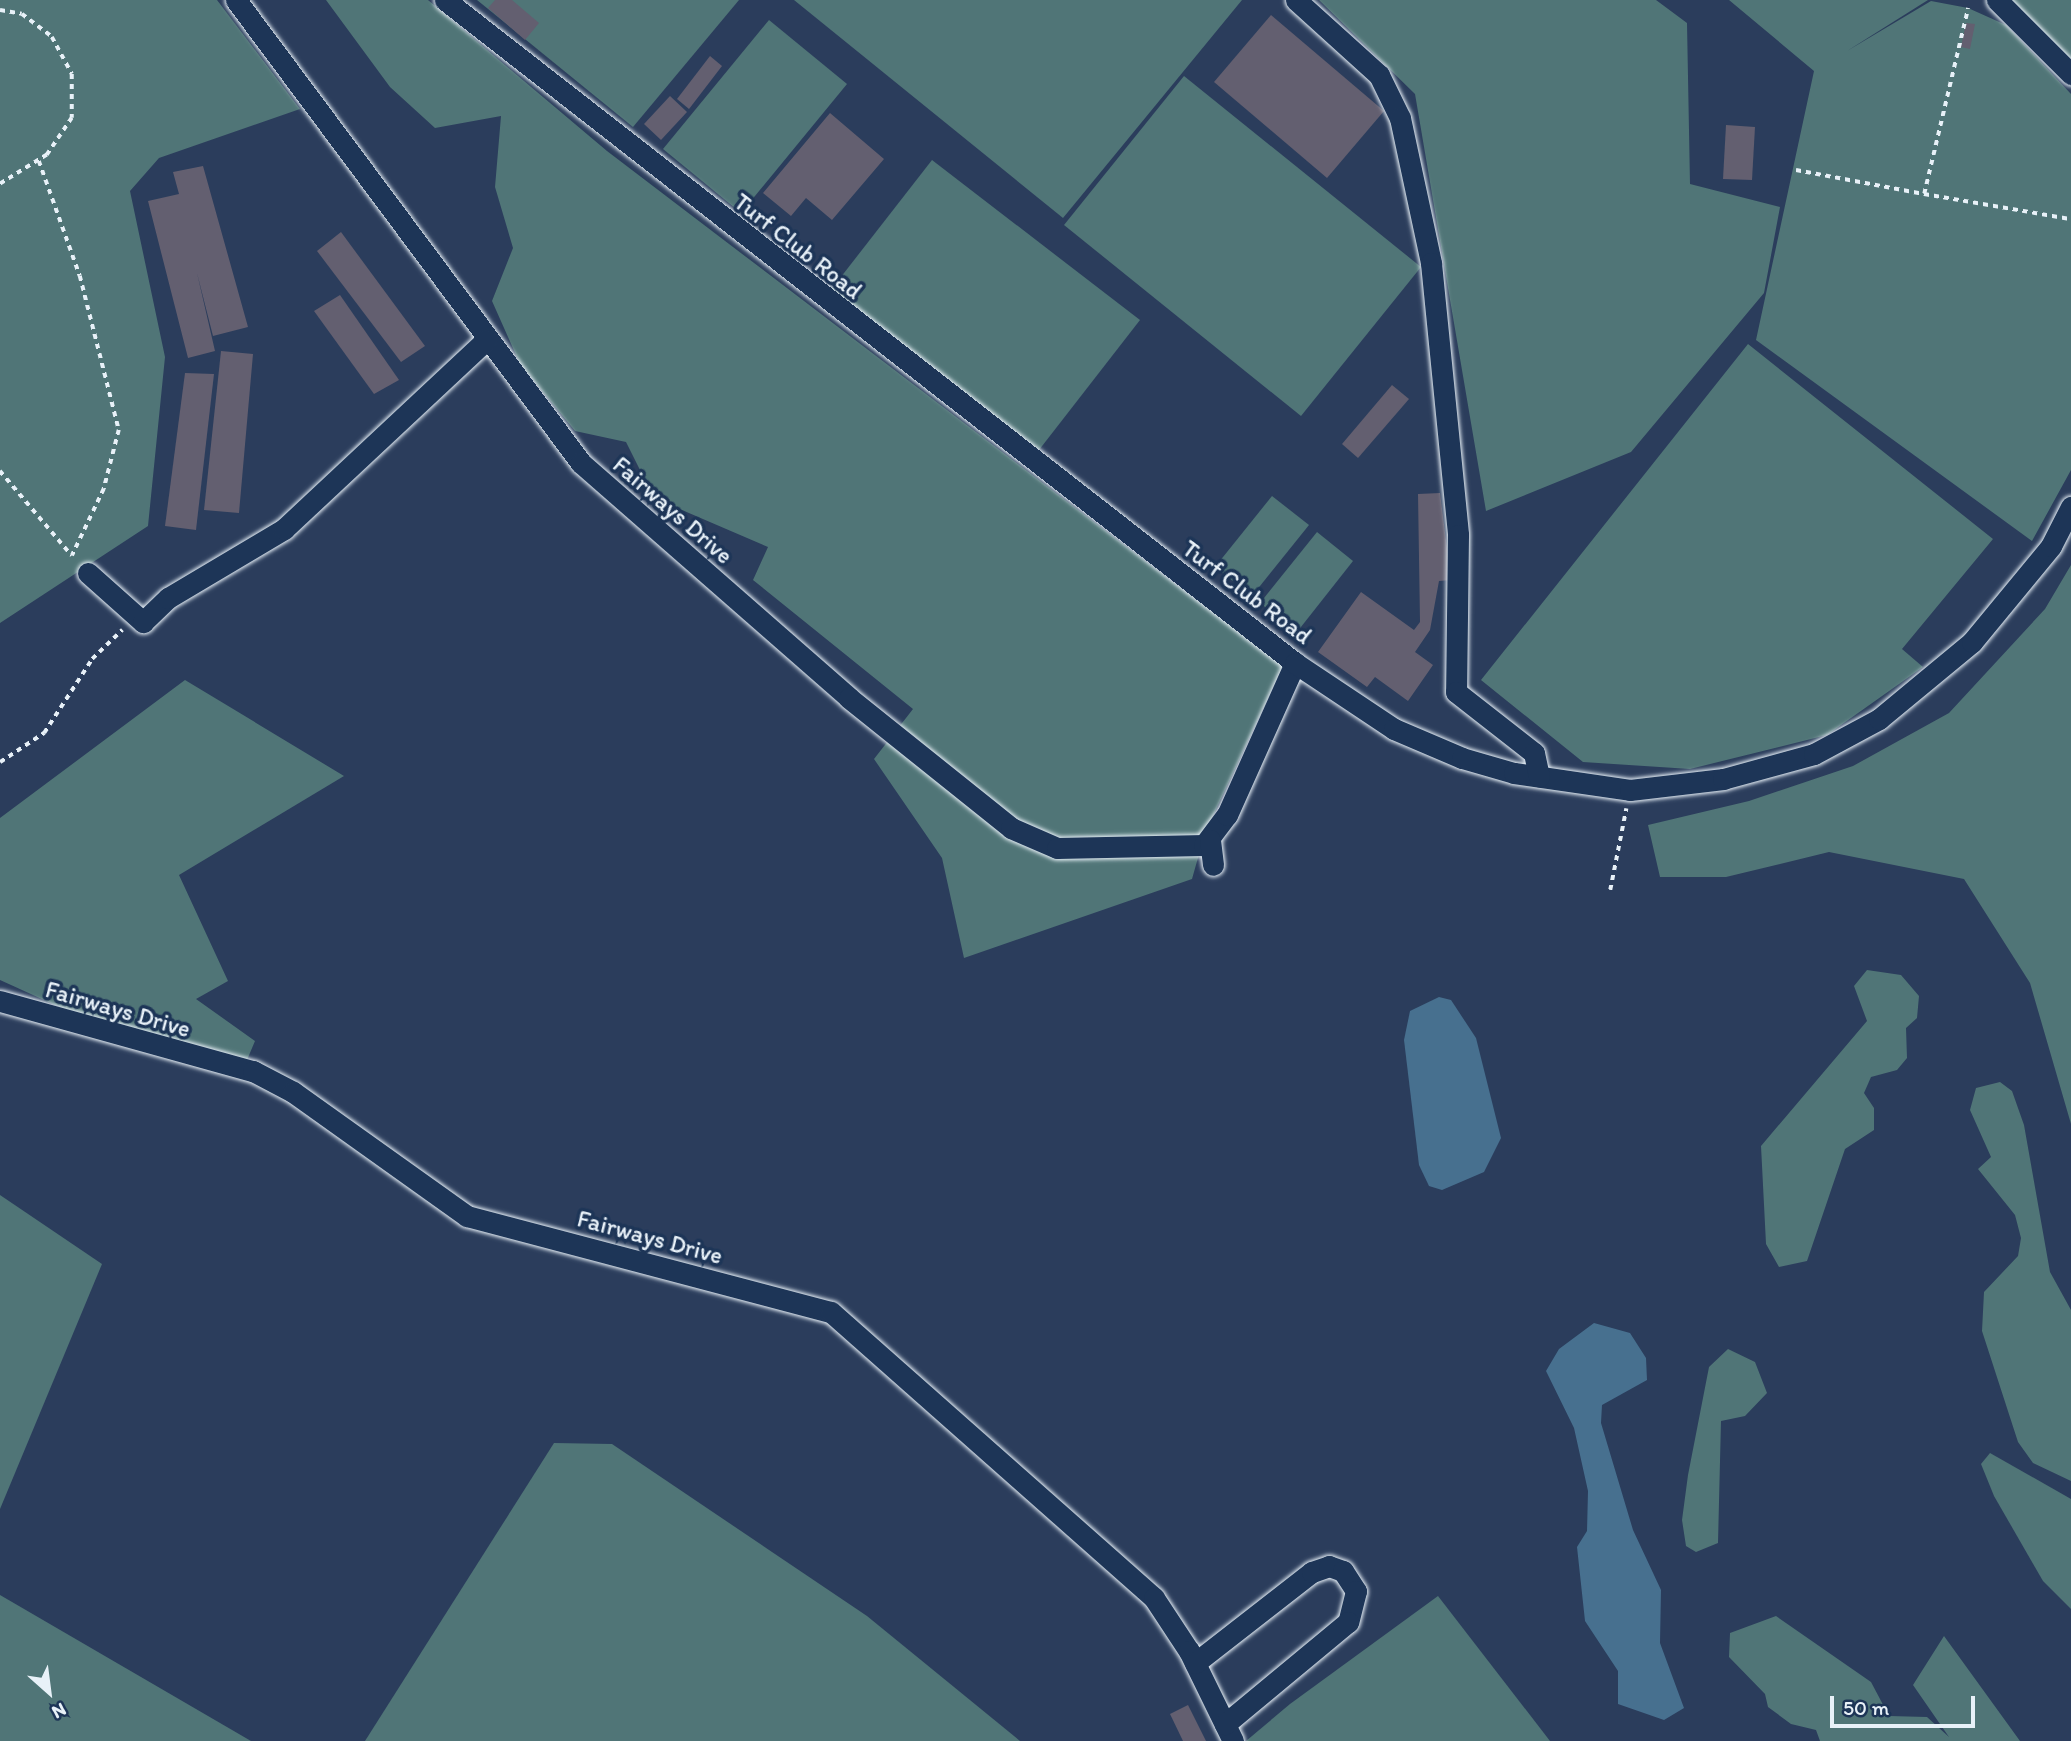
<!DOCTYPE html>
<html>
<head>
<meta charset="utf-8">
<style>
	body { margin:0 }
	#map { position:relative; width:2071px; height:1741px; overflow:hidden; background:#2b3d5c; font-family:Itim,sans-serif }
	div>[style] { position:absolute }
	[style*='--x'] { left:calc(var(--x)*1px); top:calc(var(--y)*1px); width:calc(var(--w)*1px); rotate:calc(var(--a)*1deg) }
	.green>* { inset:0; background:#507577 }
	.water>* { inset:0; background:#47708f }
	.building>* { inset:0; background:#635f70 }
	.path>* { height:3.5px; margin-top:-1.75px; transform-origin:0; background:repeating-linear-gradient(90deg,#e8f1f8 0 5px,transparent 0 10px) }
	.roads { filter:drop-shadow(0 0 2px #e8f1f8) drop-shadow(0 0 2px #e8f1f8) }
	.minor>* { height:21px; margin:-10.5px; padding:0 10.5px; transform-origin:10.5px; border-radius:10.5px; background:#1d3557 }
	span { translate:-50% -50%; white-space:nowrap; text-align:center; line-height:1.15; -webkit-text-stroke:7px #1d3557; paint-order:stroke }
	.street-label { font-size:24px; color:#e8f1f8 }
	.north { position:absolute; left:14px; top:1657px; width:70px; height:70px; -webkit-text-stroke:5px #1d3557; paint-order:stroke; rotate:152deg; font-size:19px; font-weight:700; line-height:28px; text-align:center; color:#e8f1f8 }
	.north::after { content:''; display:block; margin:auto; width:24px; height:32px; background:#e8f1f8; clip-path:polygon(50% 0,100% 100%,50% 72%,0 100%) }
	.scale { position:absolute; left:1830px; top:1696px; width:145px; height:32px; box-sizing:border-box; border:4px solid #e8f1f8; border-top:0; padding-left:9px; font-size:21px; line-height:24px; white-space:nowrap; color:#e8f1f8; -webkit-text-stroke:5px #1d3557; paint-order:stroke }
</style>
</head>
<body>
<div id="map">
	<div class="green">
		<i style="clip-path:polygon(0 0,217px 0,300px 109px,159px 158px,130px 191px,165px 357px,148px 526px,0 623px)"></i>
		<i style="clip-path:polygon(326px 0,428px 0,607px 151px,1283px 666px,1205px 833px,1192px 879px,964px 958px,942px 858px,874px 759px,913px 709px,753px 580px,768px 547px,654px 498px,626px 442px,575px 431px,520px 364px,492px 301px,513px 248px,495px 187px,501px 116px,435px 128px,390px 87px)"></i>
		<i style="clip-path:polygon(477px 0,739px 0,633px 127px)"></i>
		<i style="clip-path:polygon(794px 0,1242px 0,1063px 218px)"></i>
		<i style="clip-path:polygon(1319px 0,1656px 0,1687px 23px,1690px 184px,1780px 207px,1764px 293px,1631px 452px,1486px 511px,1415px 94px)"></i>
		<i style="clip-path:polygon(1729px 0,1928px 0,1847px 51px,1931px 1px,1968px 8px,2006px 25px,2071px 94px,2071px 470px,2032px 541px,1756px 340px,1814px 71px)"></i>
		<i style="clip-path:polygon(2004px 0,2071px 0,2071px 63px)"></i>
		<i style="clip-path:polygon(769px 20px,847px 84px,741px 213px,663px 149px)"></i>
		<i style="clip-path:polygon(1184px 76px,1421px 267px,1301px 416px,1064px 225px)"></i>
		<i style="clip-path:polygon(932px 160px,1140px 320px,1039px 450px,830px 291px)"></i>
		<i style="clip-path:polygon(1748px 344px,1993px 539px,1902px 649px,1923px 667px,1827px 735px,1690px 769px,1583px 762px,1481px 680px)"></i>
		<i style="clip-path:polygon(1272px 496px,1309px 525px,1252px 596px,1215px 567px)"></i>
		<i style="clip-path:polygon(1317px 532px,1353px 561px,1297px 632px,1260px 603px)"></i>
		<i style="clip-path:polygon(2071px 565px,2071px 1124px,2030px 983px,1964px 879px,1829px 852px,1726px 877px,1660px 877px,1648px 825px,1749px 801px,1853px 766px,1949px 713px,2045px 609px)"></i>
		<i style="clip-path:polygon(185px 680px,344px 776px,179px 875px,228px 981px,196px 999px,255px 1041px,247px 1060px,66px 1010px,0 980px,0 818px)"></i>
		<i style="clip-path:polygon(1867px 970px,1901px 975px,1919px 996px,1917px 1018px,1906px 1028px,1907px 1058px,1897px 1070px,1871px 1077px,1864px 1093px,1874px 1108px,1874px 1130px,1845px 1149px,1807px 1261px,1779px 1267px,1766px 1244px,1761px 1146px,1867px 1021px,1854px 986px)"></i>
		<i style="clip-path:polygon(2000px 1082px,2012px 1091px,2024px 1125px,2050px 1272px,2071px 1310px,2071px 1481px,2033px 1463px,2018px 1442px,1982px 1331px,1984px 1292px,2018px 1256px,2021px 1238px,2015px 1215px,1978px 1169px,1991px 1157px,1970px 1110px,1976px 1088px)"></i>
		<i style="clip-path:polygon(0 1195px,102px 1264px,0 1509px)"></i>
		<i style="clip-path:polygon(1728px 1349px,1755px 1362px,1767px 1393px,1745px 1416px,1721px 1421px,1718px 1543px,1696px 1552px,1686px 1546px,1682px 1520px,1688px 1475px,1709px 1367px)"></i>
		<i style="clip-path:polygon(554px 1443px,612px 1444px,867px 1616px,1020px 1741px,365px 1741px)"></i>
		<i style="clip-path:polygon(1990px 1453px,2071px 1499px,2071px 1609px,2043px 1581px,1994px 1496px,1981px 1464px)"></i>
		<i style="clip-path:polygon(0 1595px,251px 1741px,0 1741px)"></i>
		<i style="clip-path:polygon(1438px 1596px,1550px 1741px,1246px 1741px,1290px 1704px)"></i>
		<i style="clip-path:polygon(1776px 1616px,1871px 1682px,1889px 1716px,1927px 1717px,1949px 1737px,1913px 1685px,1944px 1636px,2020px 1741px,1820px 1741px,1816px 1730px,1791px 1724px,1768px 1707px,1765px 1694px,1729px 1657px,1730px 1633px)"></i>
	</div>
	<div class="water">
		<i style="clip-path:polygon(1439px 997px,1451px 1000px,1476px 1038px,1501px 1138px,1484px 1172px,1442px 1190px,1429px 1186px,1419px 1165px,1404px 1040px,1410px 1011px)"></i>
		<i style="clip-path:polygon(1594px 1323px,1630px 1333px,1646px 1358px,1647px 1380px,1602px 1405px,1601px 1423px,1633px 1530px,1661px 1590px,1660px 1643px,1684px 1708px,1664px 1720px,1618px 1704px,1618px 1671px,1585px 1621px,1577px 1547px,1587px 1531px,1588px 1491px,1574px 1428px,1546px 1371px,1559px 1349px)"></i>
	</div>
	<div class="building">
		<i style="clip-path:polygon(495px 0,512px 0,539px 23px,525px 40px,488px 8px)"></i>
		<i style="clip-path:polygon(1271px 15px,1384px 111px,1327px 178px,1214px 82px)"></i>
		<i style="clip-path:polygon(1966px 23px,1975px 24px,1970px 49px,1961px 47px)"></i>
		<i style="clip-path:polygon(710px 56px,722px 66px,689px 109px,677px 99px)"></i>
		<i style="clip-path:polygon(670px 96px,687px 112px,661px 140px,644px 124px)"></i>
		<i style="clip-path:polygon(830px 113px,884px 159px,832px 220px,806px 198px,791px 216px,763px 193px)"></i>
		<i style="clip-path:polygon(1726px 125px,1755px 127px,1752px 180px,1723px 179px)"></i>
		<i style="clip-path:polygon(203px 166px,248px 327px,213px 336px,197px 273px,215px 351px,188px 358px,148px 201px,179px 194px,173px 172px)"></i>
		<i style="clip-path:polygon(341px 232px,425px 346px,401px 362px,317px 251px)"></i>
		<i style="clip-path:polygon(340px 295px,399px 380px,374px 394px,314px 311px)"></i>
		<i style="clip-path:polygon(221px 351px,253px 354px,239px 513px,204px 510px)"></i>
		<i style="clip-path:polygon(185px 373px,214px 374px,196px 530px,165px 526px)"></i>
		<i style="clip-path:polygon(1392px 385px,1409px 399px,1358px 458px,1342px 444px)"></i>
		<i style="clip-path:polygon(1440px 493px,1451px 580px,1439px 581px,1430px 630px,1415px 652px,1433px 665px,1408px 701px,1375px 677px,1367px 687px,1318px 652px,1361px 592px,1414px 630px,1420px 622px,1418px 494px)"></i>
		<i style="clip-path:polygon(1188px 1705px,1206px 1741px,1183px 1741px,1170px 1714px)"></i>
	</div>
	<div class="path">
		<i style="--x:0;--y:10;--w:22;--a:10"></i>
		<i style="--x:22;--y:14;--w:38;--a:37"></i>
		<i style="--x:52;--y:37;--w:42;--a:61.6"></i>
		<i style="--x:72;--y:74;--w:44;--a:90"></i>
		<i style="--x:72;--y:118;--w:45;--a:124"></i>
		<i style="--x:47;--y:155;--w:55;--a:148.3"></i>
		<i style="--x:39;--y:161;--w:122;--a:70.4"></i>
		<i style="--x:80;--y:276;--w:159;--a:75.8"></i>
		<i style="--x:119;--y:430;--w:61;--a:104.3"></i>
		<i style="--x:104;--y:489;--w:74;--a:115.5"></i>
		<i style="--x:1796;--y:170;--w:130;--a:10.6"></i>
		<i style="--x:1924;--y:194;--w:191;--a:-76.7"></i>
		<i style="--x:1924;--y:194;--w:148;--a:9.7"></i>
		<i style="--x:0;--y:471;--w:111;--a:49.7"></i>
		<i style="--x:0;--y:762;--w:53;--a:-33.4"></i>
		<i style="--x:44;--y:733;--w:88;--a:-57"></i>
		<i style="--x:92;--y:659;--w:42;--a:-44"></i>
		<i style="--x:1610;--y:890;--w:83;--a:-78.8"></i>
	</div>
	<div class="roads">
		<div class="minor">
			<i style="--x:236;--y:0;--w:577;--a:53.31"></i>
			<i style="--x:581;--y:463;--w:356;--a:41.2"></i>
			<i style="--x:849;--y:698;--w:208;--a:38.7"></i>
			<i style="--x:1011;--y:828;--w:50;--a:23.5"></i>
			<i style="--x:1057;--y:848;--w:147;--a:-1.2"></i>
			<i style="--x:1204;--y:845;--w:38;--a:-53"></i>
			<i style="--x:1227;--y:815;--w:167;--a:-65.9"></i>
			<i style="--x:445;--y:0;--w:1078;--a:37.95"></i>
			<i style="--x:1295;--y:663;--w:119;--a:33.7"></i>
			<i style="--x:1394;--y:729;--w:74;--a:23.1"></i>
			<i style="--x:1462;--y:758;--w:54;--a:16.1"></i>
			<i style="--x:1514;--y:773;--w:117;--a:8.3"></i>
			<i style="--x:1630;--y:790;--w:94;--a:-6.7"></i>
			<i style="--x:1723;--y:779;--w:94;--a:-15.4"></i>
			<i style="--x:1814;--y:754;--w:74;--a:-28.3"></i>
			<i style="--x:1879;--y:719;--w:121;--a:-39.6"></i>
			<i style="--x:1972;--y:642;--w:124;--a:-50.5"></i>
			<i style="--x:2051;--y:546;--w:44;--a:-62.9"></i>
			<i style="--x:1296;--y:0;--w:112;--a:42.1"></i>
			<i style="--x:1379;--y:75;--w:48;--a:64"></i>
			<i style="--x:1400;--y:118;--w:148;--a:77.9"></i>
			<i style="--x:1431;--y:263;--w:273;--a:84.3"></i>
			<i style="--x:1458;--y:535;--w:157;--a:90.7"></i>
			<i style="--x:1456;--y:692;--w:99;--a:38"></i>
			<i style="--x:1534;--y:753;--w:24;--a:78"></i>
			<i style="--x:1997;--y:0;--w:105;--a:45"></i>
			<i style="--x:88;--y:573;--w:74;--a:41.7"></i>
			<i style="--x:143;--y:622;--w:35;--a:-44"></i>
			<i style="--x:168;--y:598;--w:135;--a:-30.7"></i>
			<i style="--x:284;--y:529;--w:277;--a:-43.1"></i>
			<i style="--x:1210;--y:840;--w:25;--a:83"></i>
			<i style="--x:0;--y:1001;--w:263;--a:15.5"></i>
			<i style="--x:253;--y:1071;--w:45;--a:27.7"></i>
			<i style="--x:293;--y:1092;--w:214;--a:35.5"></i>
			<i style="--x:467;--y:1216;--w:376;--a:14.8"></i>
			<i style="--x:831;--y:1312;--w:431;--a:41.5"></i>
			<i style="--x:1154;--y:1598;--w:64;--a:56.6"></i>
			<i style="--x:1189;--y:1651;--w:100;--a:63.9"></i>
			<i style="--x:1195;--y:1663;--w:148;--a:-37.9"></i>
			<i style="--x:1312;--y:1572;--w:18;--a:-19"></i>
			<i style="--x:1329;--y:1566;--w:15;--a:20"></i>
			<i style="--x:1343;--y:1571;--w:24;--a:57"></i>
			<i style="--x:1356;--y:1591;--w:32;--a:104"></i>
			<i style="--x:1348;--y:1622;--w:160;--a:140.3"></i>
		</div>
	</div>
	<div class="street-label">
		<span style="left:798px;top:246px;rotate:38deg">Turf Club Road</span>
		<span style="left:673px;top:510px;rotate:41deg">Fairways Drive</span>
		<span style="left:1247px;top:592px;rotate:37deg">Turf Club Road</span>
		<span style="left:118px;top:1009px;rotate:16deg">Fairways Drive</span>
		<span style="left:650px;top:1237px;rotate:15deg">Fairways Drive</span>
	</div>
	<div class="north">N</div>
	<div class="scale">50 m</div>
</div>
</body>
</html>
